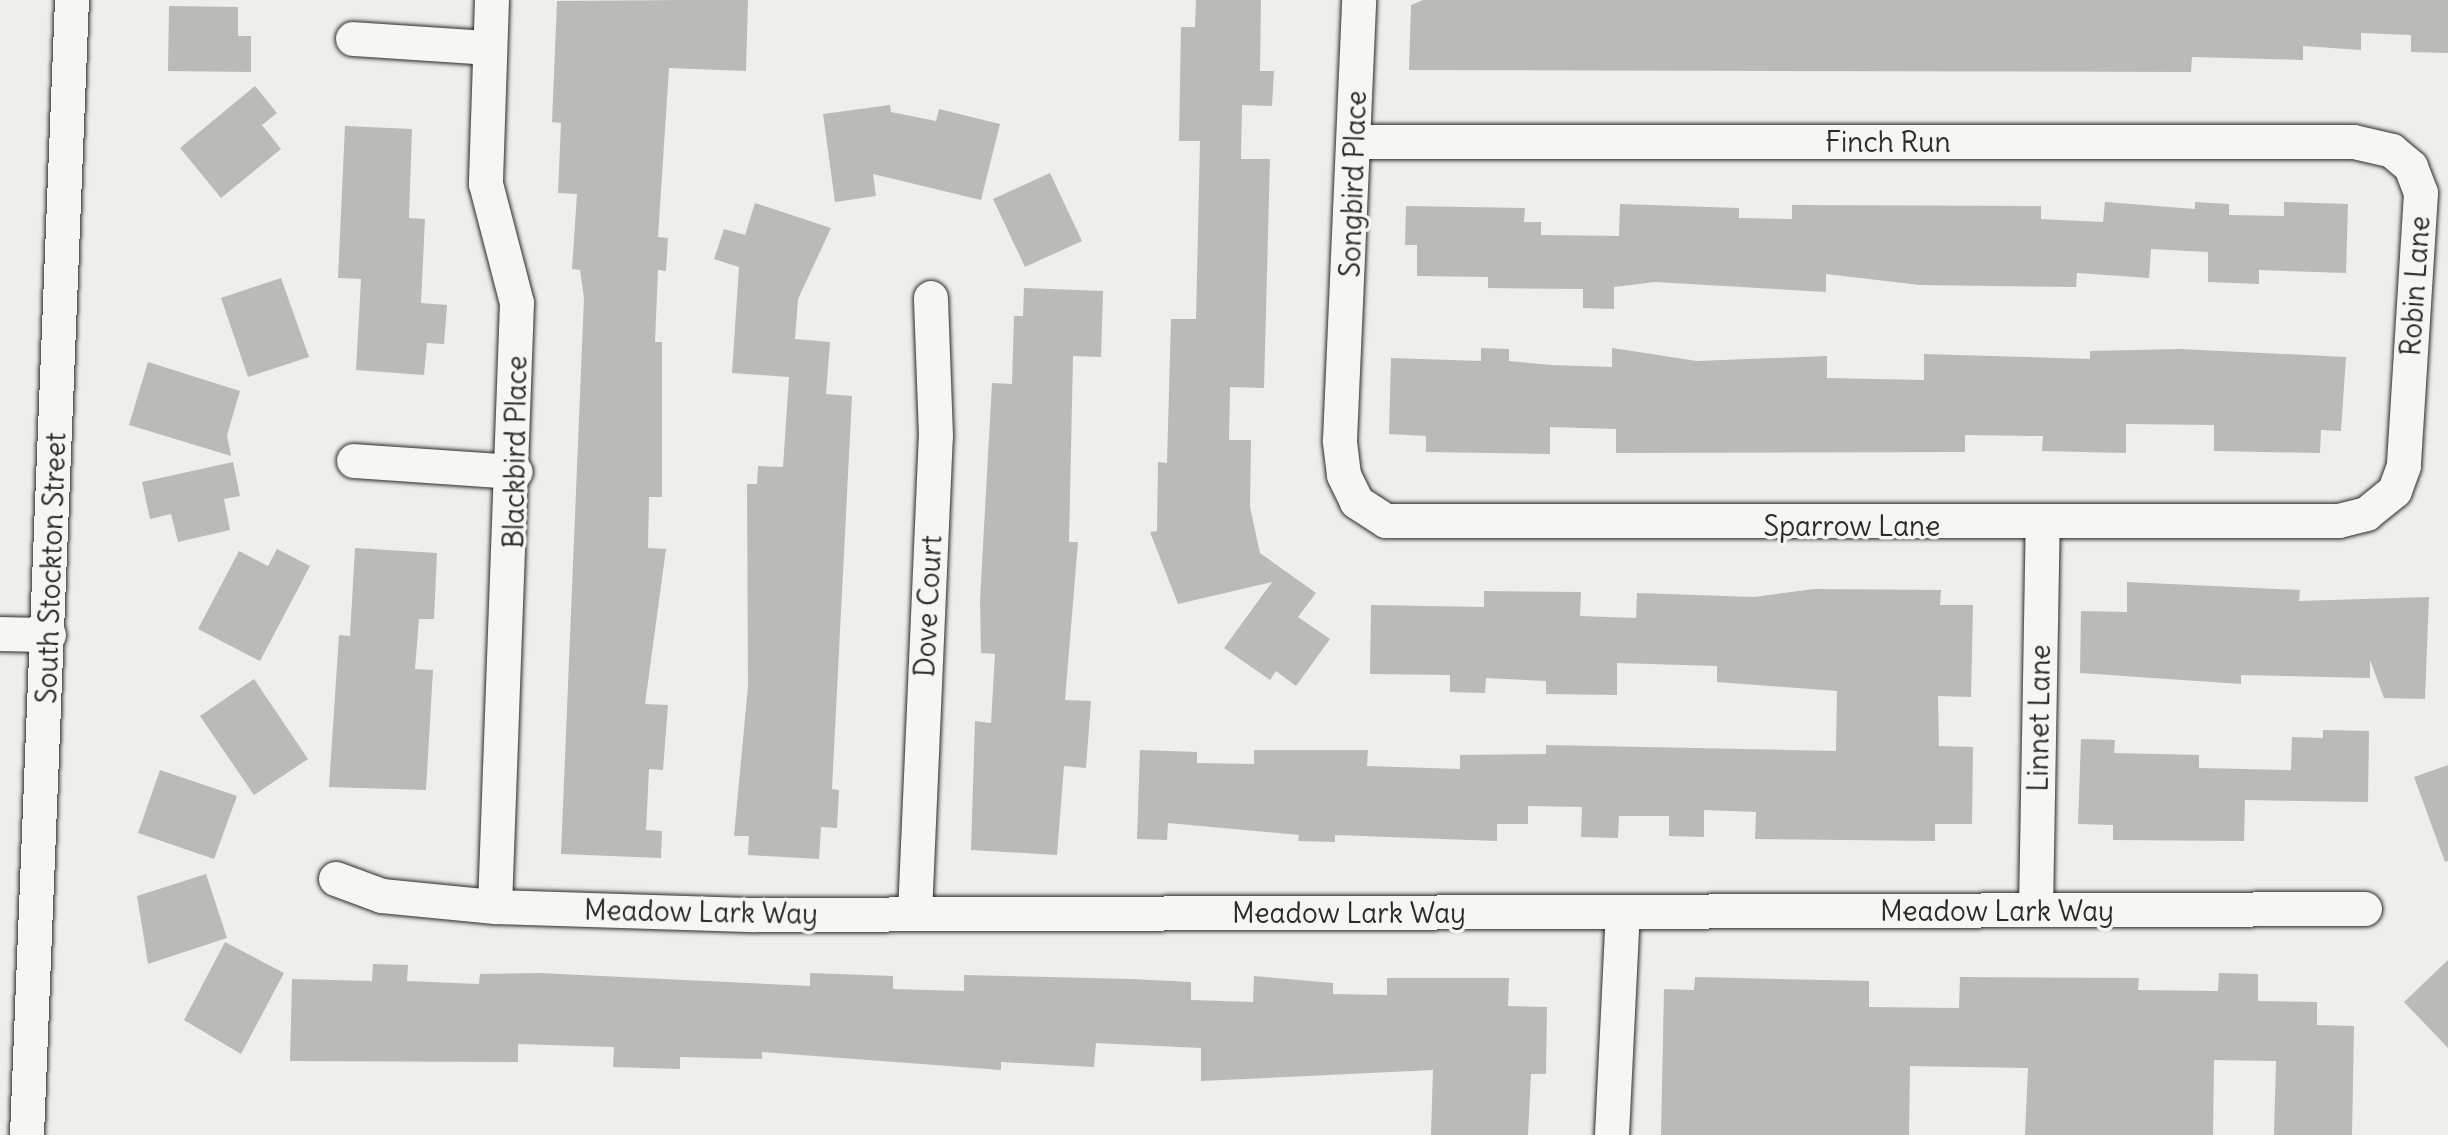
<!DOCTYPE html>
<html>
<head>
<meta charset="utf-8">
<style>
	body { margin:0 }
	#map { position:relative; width:2448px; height:1135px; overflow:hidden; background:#eeeeea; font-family:Delius,sans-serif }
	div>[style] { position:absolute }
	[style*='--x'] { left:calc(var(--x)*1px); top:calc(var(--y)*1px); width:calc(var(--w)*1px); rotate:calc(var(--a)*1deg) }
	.building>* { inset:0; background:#babab7 }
	.roads { filter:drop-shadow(0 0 2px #2b2b2b) drop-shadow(0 0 2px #2b2b2b) }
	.minor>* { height:34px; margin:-17px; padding:0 17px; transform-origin:17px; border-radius:17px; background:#f6f6f2 }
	span { translate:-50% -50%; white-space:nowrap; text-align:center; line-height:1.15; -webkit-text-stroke:7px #f6f6f2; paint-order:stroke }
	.street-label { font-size:28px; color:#2b2b2b }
</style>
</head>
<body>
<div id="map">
	<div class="building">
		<i style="clip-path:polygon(685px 0,748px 0,746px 71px,669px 68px,658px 237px,668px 238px,666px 271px,658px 270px,655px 342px,662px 342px,662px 497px,649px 497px,648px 548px,666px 549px,645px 704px,668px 705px,663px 770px,649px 769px,646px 830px,662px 831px,661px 858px,561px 854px,584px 298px,580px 270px,572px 269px,577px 194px,558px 193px,561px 123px,552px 122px,557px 1px)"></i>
		<i style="clip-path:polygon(1196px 0,1261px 0,1260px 71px,1274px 71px,1272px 106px,1242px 105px,1241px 159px,1270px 159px,1264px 388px,1230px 387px,1229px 440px,1251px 440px,1250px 507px,1260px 553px,1316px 593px,1298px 617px,1330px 639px,1296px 686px,1276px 671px,1270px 680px,1224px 648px,1272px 582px,1178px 604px,1150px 532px,1157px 531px,1158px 462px,1167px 463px,1171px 319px,1196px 319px,1200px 141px,1179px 141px,1181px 27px,1195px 27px)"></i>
		<i style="clip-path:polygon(1423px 0,2448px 0,2448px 53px,2411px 52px,2411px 35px,2361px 33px,2361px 50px,2303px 46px,2303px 60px,2192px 57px,2191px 72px,1409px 70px,1411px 5px)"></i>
		<i style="clip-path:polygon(169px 6px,238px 7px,238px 36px,251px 36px,251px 72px,168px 71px)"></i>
		<i style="clip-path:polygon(255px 86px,277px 113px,262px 125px,281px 149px,221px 198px,180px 148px)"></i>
		<i style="clip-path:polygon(890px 105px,891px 112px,936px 121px,939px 109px,1000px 124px,981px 200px,873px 174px,876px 196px,835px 202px,823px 114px)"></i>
		<i style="clip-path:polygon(345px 126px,412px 129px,409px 218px,425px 219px,421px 303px,447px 305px,444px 344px,427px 343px,424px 375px,356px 370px,361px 279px,338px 278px)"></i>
		<i style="clip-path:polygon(1050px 173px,1082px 241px,1025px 267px,993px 199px)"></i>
		<i style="clip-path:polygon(2105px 202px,2195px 209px,2195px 202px,2229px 204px,2229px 215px,2284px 216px,2284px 202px,2348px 204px,2346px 273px,2259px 270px,2259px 284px,2208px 282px,2208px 252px,2151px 249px,2149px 278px,2077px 273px,2076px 287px,1920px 285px,1826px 274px,1826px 292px,1655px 282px,1614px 287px,1614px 309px,1583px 308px,1583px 289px,1488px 288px,1488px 277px,1417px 276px,1417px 245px,1405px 245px,1406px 206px,1525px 208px,1524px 222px,1541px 222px,1541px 235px,1619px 236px,1620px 204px,1739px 208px,1739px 218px,1792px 219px,1792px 205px,2041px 206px,2041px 219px,2103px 222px)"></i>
		<i style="clip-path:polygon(755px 203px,831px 228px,798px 299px,795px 339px,830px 342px,826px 394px,852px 396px,832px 789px,839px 790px,837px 828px,821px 827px,819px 859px,748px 855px,749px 836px,734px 836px,748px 686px,747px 484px,757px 484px,758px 466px,783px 467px,789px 377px,732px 373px,739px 267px,714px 259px,724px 229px,745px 235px)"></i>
		<i style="clip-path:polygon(281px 278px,309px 357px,248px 377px,221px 298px)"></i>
		<i style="clip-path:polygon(1024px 288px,1103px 291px,1101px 357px,1073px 356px,1069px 542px,1078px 542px,1065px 700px,1091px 701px,1086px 768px,1064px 766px,1057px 855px,971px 850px,975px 721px,991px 723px,995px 654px,981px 653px,980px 600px,992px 383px,1012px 384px,1014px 316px,1023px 316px)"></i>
		<i style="clip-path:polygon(1481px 348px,1509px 349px,1509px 361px,1552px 365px,1612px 367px,1612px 348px,1697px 361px,1827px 356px,1827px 378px,1924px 380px,1924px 354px,2090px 359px,2090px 351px,2180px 349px,2346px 357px,2341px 431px,2321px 430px,2320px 453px,2214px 451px,2214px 425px,2126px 424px,2126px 453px,2042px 451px,2043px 436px,1965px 435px,1965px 452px,1616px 453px,1616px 429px,1550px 427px,1550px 454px,1426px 452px,1426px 436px,1389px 434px,1391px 358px,1481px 361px)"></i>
		<i style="clip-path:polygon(148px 362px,240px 391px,227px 435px,231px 456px,129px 425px)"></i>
		<i style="clip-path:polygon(233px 462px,240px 496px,224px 499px,230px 530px,178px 542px,171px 514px,150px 519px,142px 482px)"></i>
		<i style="clip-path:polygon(355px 548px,437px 553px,434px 619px,419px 619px,415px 669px,433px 670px,426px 790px,329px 787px,339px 635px,350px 636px)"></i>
		<i style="clip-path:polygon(277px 549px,310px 566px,260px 661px,198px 629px,239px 551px,268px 566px)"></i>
		<i style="clip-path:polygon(2127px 582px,2300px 590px,2299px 601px,2429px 597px,2425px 699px,2384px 698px,2370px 660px,2370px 678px,2241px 675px,2241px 684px,2080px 673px,2081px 611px,2127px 612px)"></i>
		<i style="clip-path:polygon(1814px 589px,1941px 590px,1940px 605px,1973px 605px,1971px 697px,1938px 696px,1939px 746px,1973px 747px,1972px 824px,1935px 824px,1935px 841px,1755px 839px,1756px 812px,1704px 810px,1704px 837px,1669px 836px,1669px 816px,1619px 816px,1618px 838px,1581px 837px,1582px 807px,1528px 806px,1528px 824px,1497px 824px,1497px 841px,1335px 835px,1335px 842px,1298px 841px,1299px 835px,1168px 823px,1167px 840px,1137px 839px,1140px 750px,1197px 752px,1197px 763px,1254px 764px,1254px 750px,1368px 750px,1367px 766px,1460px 769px,1460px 755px,1546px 754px,1546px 745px,1836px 751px,1837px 691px,1717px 682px,1717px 666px,1617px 663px,1617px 695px,1546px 694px,1546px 681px,1486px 678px,1485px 693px,1450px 692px,1450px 675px,1370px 674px,1371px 605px,1484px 607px,1484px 591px,1581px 592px,1580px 616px,1636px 618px,1637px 593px,1754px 597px)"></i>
		<i style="clip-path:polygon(254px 679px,308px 759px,254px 795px,200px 716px)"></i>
		<i style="clip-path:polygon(2323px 730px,2369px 731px,2368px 802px,2245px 800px,2244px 841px,2113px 840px,2113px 825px,2078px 824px,2081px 739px,2115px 740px,2114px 753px,2199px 755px,2199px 768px,2291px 770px,2292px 737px,2323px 738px)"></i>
		<i style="clip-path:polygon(2448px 765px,2448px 861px,2445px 862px,2414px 777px)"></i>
		<i style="clip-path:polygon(160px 770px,237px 796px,214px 859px,138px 833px)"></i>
		<i style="clip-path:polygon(206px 874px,227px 938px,148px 964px,137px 896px)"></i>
		<i style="clip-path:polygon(225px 942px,284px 973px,241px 1054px,184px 1020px)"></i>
		<i style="clip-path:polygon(2448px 960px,2448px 1048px,2404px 1002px)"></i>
		<i style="clip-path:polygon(373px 964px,408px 965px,407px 981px,479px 984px,480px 974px,539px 973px,810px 986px,810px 973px,893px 976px,893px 989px,964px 991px,964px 975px,1131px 979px,1191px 982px,1191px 1000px,1253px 1002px,1254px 976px,1333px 983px,1333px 994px,1387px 995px,1387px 978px,1509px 978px,1508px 1006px,1547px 1007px,1546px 1074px,1531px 1074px,1528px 1135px,1431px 1135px,1433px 1070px,1201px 1081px,1201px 1048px,1096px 1043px,1094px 1067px,1001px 1062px,1001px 1070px,762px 1052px,762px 1059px,680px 1057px,680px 1069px,613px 1067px,614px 1047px,518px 1044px,518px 1062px,290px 1061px,292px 979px,372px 981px)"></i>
		<i style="clip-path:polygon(2219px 973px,2258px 974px,2258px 1001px,2317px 1002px,2317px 1025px,2354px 1026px,2352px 1135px,2274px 1135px,2276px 1061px,2214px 1060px,2213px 1135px,2025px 1135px,2028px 1068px,1910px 1066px,1909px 1135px,1661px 1135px,1664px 989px,1694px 990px,1695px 977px,1869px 981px,1869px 1007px,1959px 1008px,1960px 977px,2139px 978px,2138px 990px,2218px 991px)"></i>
	</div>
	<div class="roads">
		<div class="minor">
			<i style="--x:492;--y:0;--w:184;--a:91.9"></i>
			<i style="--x:486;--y:184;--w:123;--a:75.4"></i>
			<i style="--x:517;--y:303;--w:604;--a:92.09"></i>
			<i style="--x:353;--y:39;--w:136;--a:3.8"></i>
			<i style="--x:1357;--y:142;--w:997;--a:0"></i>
			<i style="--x:2354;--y:142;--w:39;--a:13"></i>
			<i style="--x:2392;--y:151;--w:25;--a:40"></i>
			<i style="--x:2411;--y:167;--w:28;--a:69"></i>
			<i style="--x:2421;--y:193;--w:274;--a:93.6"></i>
			<i style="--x:2404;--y:466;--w:27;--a:110"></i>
			<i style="--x:2395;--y:491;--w:36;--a:141"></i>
			<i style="--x:2367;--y:514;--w:29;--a:166"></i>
			<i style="--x:2339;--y:521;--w:953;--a:180"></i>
			<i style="--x:1386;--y:521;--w:35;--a:-147"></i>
			<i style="--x:1357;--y:502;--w:30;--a:-116"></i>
			<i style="--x:1344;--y:475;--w:35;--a:-97"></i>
			<i style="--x:1340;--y:440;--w:440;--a:-87.5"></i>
			<i style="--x:354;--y:461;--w:162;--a:3.9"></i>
			<i style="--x:0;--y:634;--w:49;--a:1.2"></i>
			<i style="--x:336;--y:879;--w:49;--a:20.3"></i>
			<i style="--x:382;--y:896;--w:114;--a:5.6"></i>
			<i style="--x:495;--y:907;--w:261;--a:1.8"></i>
			<i style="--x:756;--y:915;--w:1609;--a:-0.21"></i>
			<i style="--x:2036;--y:910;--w:383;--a:-89"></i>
			<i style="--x:915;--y:914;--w:478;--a:-87.5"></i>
			<i style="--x:936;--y:436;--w:138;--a:-92.1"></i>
			<i style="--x:27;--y:1135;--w:1136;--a:-87.73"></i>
			<i style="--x:1612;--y:1135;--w:222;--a:-87.2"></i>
		</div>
	</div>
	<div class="street-label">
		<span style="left:1888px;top:142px">Finch Run</span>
		<span style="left:1353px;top:184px;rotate:-88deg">Songbird Place</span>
		<span style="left:2415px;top:286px;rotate:-86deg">Robin Lane</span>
		<span style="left:515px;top:452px;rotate:-89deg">Blackbird Place</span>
		<span style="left:1852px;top:526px">Sparrow Lane</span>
		<span style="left:51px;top:568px;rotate:-88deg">South Stockton Street</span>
		<span style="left:928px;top:606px;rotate:-87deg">Dove Court</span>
		<span style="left:2039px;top:718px;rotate:-89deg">Linnet Lane</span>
		<span style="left:1997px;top:911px">Meadow Lark Way</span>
		<span style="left:701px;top:912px;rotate:1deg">Meadow Lark Way</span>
		<span style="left:1349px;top:913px">Meadow Lark Way</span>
	</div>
</div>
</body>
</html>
